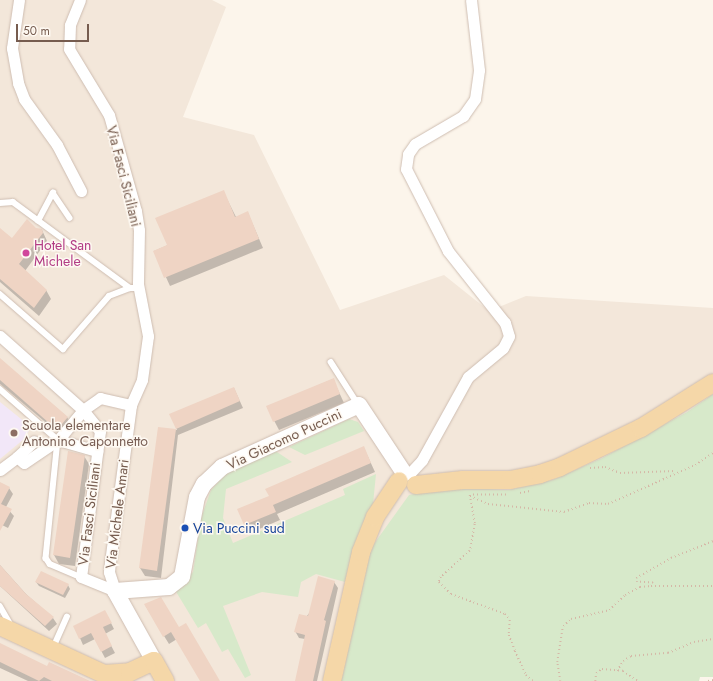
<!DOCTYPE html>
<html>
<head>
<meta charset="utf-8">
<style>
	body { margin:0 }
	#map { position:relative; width:713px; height:681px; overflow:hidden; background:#fcf5eb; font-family:Jost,sans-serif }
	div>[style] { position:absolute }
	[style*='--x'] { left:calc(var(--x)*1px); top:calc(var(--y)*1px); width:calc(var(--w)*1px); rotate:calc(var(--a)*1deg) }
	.residential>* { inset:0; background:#f3e7da }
	.education>* { inset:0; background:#f2e7f8 }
	.green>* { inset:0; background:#d7e9ca }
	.shadow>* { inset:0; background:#0003 }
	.building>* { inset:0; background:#efd4c4 }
	.path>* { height:1.5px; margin-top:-0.75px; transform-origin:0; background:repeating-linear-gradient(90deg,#d5b8a7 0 1px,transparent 0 4px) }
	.roads { filter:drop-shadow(0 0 1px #cebdb1) drop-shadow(0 0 1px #cebdb1) }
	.service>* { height:5.5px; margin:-2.75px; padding:0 2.75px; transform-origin:2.75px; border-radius:2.75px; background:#fff }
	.minor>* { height:11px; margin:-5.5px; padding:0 5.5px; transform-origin:5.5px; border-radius:5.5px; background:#fff }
	.secondary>* { height:16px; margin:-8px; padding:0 8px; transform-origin:8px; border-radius:8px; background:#fff }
	.primary>* { height:18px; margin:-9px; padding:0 9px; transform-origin:9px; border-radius:9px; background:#f5d7a8 }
	.dots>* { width:11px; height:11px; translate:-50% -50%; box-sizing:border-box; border:2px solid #fef9f2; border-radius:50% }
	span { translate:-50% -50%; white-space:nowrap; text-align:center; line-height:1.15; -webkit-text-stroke:3px #fef9f2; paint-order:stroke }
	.street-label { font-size:14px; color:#765c4f }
	.hotel-label { font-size:14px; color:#b23c85 }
	.left { translate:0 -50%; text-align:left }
	.education-label { font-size:14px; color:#785e54 }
	.transit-label { font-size:14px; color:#164399 }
	.scale { position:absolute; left:16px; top:24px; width:73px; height:18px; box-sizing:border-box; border:2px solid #765c4f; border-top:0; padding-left:5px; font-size:12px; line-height:14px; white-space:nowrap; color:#765c4f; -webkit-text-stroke:3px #fef9f2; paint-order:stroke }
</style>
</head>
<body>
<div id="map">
	<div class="residential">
		<i style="clip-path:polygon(0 0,212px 0,226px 7px,183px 117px,254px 135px,340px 310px,444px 275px,489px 311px,526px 296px,713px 308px,713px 394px,687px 412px,602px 458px,552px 480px,508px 490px,448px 487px,334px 681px,0 681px)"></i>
	</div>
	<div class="education">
		<i style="clip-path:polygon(0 402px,31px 427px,24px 439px,0 459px)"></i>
	</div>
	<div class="green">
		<i style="clip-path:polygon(713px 394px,713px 677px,700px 677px,699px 681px,334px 681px,366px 555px,409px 495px,448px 487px,508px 490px,552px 480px,602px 458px,687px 412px)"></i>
		<i style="clip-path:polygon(349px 419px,358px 422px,364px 431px,305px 455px,289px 447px)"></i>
		<i style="clip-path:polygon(274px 450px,292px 462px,226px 489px,223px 518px,233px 543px,345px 495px,343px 489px,376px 474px,373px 504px,352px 554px,345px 582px,316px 574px,301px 582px,298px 597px,262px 592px,223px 606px,251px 675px,245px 678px,228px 649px,222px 652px,206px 623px,198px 628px,175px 590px,193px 572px,201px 518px,211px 490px,225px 474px)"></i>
	</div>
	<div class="shadow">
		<i style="clip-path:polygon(223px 191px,236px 217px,248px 213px,263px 248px,170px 286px,154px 251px,168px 245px)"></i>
		<i style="clip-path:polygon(35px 229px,42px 230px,47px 241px,25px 271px,46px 290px,51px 299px,39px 316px,0 282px,0 230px,12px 239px)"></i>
		<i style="clip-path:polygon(0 359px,67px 417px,72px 426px,63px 437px,0 384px)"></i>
		<i style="clip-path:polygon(333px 379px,344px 403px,279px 430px,267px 407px)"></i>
		<i style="clip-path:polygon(234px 388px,243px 408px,178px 435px,161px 578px,145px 576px,140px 568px,159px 428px,177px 430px,171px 415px)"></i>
		<i style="clip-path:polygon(364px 448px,375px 472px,277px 514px,280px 520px,250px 533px,245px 524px,270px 497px)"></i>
		<i style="clip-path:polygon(69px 452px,84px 456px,89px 464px,75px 566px,59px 564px,54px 555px)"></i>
		<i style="clip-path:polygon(0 483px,9px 488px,13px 494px,6px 507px,14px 516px,8px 528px,0 524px)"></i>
		<i style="clip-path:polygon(0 565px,26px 594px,53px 618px,57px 624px,49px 631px,0 586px)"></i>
		<i style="clip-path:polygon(36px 582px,68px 585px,70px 589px,65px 598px,39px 586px)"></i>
		<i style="clip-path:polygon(334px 582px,338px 588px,317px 681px,296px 681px,305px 639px,299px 638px,295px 631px)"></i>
		<i style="clip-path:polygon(145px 605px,178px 628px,219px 681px,201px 681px,177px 639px,169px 644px)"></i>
		<i style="clip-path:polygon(108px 617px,114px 629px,105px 634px,115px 653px,105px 658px,95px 639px,83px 645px,80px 638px)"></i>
		<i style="clip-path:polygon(0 645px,48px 668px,85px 681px,28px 681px,0 668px)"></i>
	</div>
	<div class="building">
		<i style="clip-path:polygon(224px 190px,235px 217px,248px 211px,259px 239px,164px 278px,153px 251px,167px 245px,155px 218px)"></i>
		<i style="clip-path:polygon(27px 219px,36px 228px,42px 229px,43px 233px,19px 264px,47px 290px,34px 308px,0 279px,0 228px,12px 238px)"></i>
		<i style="clip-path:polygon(0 358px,68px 417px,57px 430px,0 380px)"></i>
		<i style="clip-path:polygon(334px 378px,340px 394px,273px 422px,266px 406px)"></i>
		<i style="clip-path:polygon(234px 387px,240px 401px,176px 429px,169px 414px)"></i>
		<i style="clip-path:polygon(158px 427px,176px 429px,157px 571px,139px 568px)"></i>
		<i style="clip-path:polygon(364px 446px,371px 463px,273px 505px,276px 512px,244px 525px,237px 509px,269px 496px,265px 489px)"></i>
		<i style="clip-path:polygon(68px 451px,85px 455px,70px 558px,53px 555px)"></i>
		<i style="clip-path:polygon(0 482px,10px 487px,1px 504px,12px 509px,0 531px)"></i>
		<i style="clip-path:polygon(0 565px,26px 594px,54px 617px,45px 626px,0 586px)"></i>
		<i style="clip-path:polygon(41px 571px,69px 584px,63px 595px,35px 582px)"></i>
		<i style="clip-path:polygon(318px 576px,335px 581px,324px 620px,326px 621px,313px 681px,295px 681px,305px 635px,294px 632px,299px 614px,308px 616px)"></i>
		<i style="clip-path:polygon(161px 597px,179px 627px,186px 623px,220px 681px,200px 681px,171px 632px,163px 637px,144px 604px)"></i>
		<i style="clip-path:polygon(105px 610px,112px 623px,103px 627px,112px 646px,101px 652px,91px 633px,79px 639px,73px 626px)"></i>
		<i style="clip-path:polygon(0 643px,47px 666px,49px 662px,90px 681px,52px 681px,44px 677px,39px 681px,0 662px)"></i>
	</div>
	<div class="path">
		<i style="--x:590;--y:468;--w:15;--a:-4"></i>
		<i style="--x:605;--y:467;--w:16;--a:22"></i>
		<i style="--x:620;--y:473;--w:55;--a:-2.1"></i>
		<i style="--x:520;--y:493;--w:10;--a:-11"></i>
		<i style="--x:506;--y:495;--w:36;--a:180"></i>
		<i style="--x:470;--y:495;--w:29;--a:80"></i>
		<i style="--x:475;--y:524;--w:27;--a:100"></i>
		<i style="--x:470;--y:551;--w:39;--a:138"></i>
		<i style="--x:441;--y:577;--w:5;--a:112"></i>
		<i style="--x:439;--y:582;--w:17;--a:45"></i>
		<i style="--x:451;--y:594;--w:58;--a:20.3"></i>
		<i style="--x:505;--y:614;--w:8;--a:50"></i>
		<i style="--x:510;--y:620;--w:15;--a:94"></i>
		<i style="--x:509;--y:635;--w:17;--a:69"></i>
		<i style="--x:515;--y:651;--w:26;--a:65"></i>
		<i style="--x:526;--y:675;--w:9;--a:41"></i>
		<i style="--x:470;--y:496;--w:20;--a:24"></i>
		<i style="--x:488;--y:504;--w:76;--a:6"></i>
		<i style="--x:564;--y:512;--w:27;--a:-20"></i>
		<i style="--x:589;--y:503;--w:19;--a:3"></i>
		<i style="--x:608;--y:504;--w:95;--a:-24.1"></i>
		<i style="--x:695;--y:465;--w:22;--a:-34"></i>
		<i style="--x:651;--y:586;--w:62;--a:0"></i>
		<i style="--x:617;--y:671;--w:12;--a:-59"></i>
		<i style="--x:623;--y:661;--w:9;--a:-32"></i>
		<i style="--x:631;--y:656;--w:37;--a:-5"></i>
		<i style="--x:668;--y:653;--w:28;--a:-23"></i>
		<i style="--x:694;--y:642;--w:19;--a:-9"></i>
		<i style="--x:560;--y:681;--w:19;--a:-99"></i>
		<i style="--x:557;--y:662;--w:36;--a:-81"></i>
		<i style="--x:563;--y:626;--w:11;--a:-41"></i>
		<i style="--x:571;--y:619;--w:39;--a:-13"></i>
		<i style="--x:609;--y:610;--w:22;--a:-43"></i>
		<i style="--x:625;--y:595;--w:17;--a:-28"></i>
		<i style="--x:640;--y:587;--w:11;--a:-5"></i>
		<i style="--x:651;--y:586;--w:4;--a:-56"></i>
		<i style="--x:653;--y:583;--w:16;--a:-176"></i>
		<i style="--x:637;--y:582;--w:4;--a:-104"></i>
		<i style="--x:636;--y:578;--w:40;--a:-29.7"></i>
		<i style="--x:671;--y:558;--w:45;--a:-22"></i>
		<i style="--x:595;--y:681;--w:8;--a:-83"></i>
		<i style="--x:596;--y:673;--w:7;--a:-34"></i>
		<i style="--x:602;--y:669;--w:21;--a:5"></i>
		<i style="--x:623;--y:671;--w:18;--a:34"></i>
		<i style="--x:708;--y:681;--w:5;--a:-11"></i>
	</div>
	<div class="roads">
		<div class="service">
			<i style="--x:0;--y:203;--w:13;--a:-4"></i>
			<i style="--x:13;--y:202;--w:145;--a:36.3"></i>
			<i style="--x:38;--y:221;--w:32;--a:-62"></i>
			<i style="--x:53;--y:193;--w:30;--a:56"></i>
			<i style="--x:0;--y:294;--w:84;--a:41.1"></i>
			<i style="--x:63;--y:349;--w:70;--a:-49"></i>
			<i style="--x:109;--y:296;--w:22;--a:-21"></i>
			<i style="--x:130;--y:288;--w:8;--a:0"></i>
			<i style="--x:331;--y:362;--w:50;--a:57.3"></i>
			<i style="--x:0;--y:389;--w:77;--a:41.3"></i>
			<i style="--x:58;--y:440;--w:119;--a:95.8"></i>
			<i style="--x:46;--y:558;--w:7;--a:56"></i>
			<i style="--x:50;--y:564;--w:34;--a:23"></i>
			<i style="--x:0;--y:606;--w:22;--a:60"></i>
			<i style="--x:53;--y:648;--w:34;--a:-66"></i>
		</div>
		<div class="minor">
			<i style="--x:19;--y:0;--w:49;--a:98.3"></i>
			<i style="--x:12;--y:48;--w:36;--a:80"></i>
			<i style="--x:18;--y:83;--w:17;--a:69"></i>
			<i style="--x:24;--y:99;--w:57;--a:54.3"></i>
			<i style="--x:57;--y:145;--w:52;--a:62.4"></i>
			<i style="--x:80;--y:0;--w:27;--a:112"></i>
			<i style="--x:70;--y:25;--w:24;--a:92"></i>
			<i style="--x:69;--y:49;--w:77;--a:58.8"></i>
			<i style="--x:109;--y:115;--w:100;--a:74.3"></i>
			<i style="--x:136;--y:211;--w:19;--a:81"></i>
			<i style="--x:139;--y:230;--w:54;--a:91.1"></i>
			<i style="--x:138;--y:284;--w:53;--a:79.1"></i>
			<i style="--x:148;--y:336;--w:44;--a:97.8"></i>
			<i style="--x:142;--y:380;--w:27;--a:114"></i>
			<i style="--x:131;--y:405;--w:158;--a:97.6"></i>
			<i style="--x:110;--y:562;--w:10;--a:96"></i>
			<i style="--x:109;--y:572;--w:20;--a:72"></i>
			<i style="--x:0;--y:336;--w:111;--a:41.7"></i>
			<i style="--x:83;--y:410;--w:21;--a:-35"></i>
			<i style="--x:100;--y:398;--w:32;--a:13"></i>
			<i style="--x:58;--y:440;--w:39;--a:-50"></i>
			<i style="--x:83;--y:410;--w:27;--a:51"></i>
			<i style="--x:100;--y:431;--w:147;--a:97.4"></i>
			<i style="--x:81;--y:577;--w:37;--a:22"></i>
			<i style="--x:17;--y:457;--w:23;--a:-43"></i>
			<i style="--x:0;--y:470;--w:21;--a:-37"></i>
			<i style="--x:17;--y:457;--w:9;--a:41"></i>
			<i style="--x:24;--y:463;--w:41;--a:-34.1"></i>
			<i style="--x:58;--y:440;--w:41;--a:15.8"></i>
			<i style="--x:411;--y:472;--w:16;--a:-47"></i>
			<i style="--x:422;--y:460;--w:95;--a:-61"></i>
			<i style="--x:468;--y:377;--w:45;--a:-39.6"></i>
			<i style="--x:503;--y:348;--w:13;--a:-63"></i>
			<i style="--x:509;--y:336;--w:14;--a:-107"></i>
			<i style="--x:505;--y:323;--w:92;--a:-128.4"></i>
			<i style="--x:448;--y:251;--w:92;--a:-117.1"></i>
			<i style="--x:406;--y:169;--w:15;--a:-82"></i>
			<i style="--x:408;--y:154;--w:12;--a:-55"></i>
			<i style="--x:415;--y:144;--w:56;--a:-30.3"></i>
			<i style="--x:463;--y:116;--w:21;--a:-55"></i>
			<i style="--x:475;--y:99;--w:29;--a:-82"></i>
			<i style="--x:479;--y:70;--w:70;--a:-96.5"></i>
		</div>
		<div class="secondary">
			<i style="--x:154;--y:661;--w:80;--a:-119.1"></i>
			<i style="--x:115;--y:591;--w:54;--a:-4.2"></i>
			<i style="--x:169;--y:587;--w:16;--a:-38"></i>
			<i style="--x:182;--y:577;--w:81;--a:-79.4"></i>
			<i style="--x:197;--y:497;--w:15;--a:-62"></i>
			<i style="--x:204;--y:484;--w:25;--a:-43"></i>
			<i style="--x:222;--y:467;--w:150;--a:-24.3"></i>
			<i style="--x:359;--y:405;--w:82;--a:56.5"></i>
		</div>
		<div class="primary">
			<i style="--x:416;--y:485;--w:47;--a:-6.1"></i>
			<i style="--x:463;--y:480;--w:47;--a:0"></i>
			<i style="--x:510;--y:480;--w:31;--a:-11"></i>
			<i style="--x:540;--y:474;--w:21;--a:-19"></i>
			<i style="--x:560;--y:467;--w:90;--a:-25.7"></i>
			<i style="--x:641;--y:428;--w:85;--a:-32"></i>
			<i style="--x:0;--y:626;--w:115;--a:24.8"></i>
			<i style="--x:104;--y:674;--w:26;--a:-4"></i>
			<i style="--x:130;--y:672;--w:26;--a:-25"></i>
			<i style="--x:154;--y:661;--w:23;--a:61"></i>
			<i style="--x:332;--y:681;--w:132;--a:-77.3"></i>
			<i style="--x:361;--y:552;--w:38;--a:-68"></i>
			<i style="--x:375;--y:517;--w:43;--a:-56.3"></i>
		</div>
	</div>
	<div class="dots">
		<i style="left:26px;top:253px;background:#d1479c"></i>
		<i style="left:14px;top:433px;background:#8d6e63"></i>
		<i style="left:185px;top:528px;background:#1a4fb4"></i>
	</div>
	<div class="street-label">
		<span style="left:124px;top:176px;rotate:76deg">Via Fasci Siciliani</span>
		<span style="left:284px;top:439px;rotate:-25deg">Via Giacomo Puccini</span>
		<span style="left:89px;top:514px;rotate:-83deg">Via Fasci Siciliani</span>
		<span style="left:117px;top:514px;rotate:-83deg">Via Michele Amari</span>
	</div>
	<div class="hotel-label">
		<span class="left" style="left:34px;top:253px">Hotel San<br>Michele</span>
	</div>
	<div class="education-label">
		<span class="left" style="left:22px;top:433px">Scuola elementare<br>Antonino Caponnetto</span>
	</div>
	<div class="transit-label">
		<span class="left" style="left:193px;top:528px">Via Puccini sud</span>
	</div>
	<div class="scale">50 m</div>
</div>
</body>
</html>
